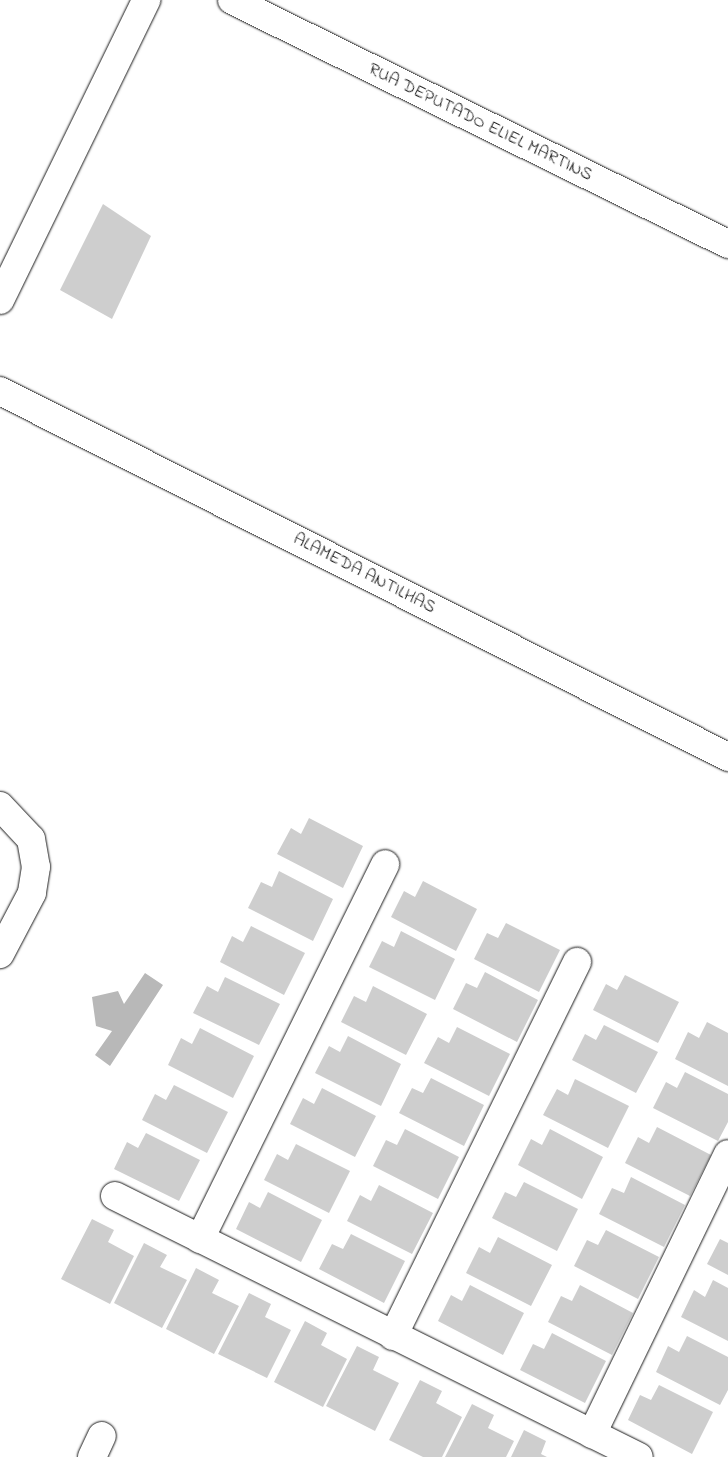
<!DOCTYPE html>
<html>
<head>
<meta charset="utf-8">
<style>
	body { margin:0 }
	#map { position:relative; width:728px; height:1457px; overflow:hidden; background:#fff; font-family:"Indie Flower",sans-serif }
	div>[style] { position:absolute }
	[style*='--x'] { left:calc(var(--x)*1px); top:calc(var(--y)*1px); width:calc(var(--w)*1px); rotate:calc(var(--a)*1deg) }
	.water>* { inset:0; background:#b8b8b8 }
	.building>* { inset:0; background:#cecece }
	.roads { filter:drop-shadow(0 0 1px #1c1c1c) drop-shadow(0 0 1px #1c1c1c) }
	.minor>* { height:28px; margin:-14px; padding:0 14px; transform-origin:14px; border-radius:14px; background:#fff }
	span { translate:-50% -50%; white-space:nowrap; text-align:center; line-height:1.15; -webkit-text-stroke:4px #fff; paint-order:stroke }
	.street-label { font-size:18px; color:#1c1c1c }
</style>
</head>
<body>
<div id="map">
	<div class="water">
		<i style="clip-path:polygon(145px 973px,163px 985px,110px 1066px,95px 1055px,112px 1031px,96px 1026px,92px 997px,118px 991px,124px 1004px)"></i>
	</div>
	<div class="building">
		<i style="clip-path:polygon(103px 204px,151px 236px,112px 319px,60px 290px)"></i>
		<i style="clip-path:polygon(309px 818px,363px 846px,343px 888px,277px 854px,291px 828px,301px 834px)"></i>
		<i style="clip-path:polygon(279px 871px,333px 899px,313px 941px,248px 908px,261px 882px,272px 887px)"></i>
		<i style="clip-path:polygon(423px 881px,477px 909px,456px 951px,391px 917px,404px 891px,415px 897px)"></i>
		<i style="clip-path:polygon(506px 923px,560px 950px,539px 992px,474px 959px,487px 933px,498px 938px)"></i>
		<i style="clip-path:polygon(251px 926px,305px 953px,284px 995px,220px 962px,232px 936px,243px 942px)"></i>
		<i style="clip-path:polygon(401px 931px,455px 959px,435px 1000px,369px 967px,382px 941px,394px 947px)"></i>
		<i style="clip-path:polygon(485px 972px,538px 1000px,517px 1042px,453px 1009px,466px 983px,477px 988px)"></i>
		<i style="clip-path:polygon(625px 975px,679px 1002px,658px 1043px,593px 1010px,606px 984px,617px 990px)"></i>
		<i style="clip-path:polygon(225px 977px,280px 1004px,259px 1045px,193px 1013px,207px 986px,218px 992px)"></i>
		<i style="clip-path:polygon(373px 986px,427px 1014px,406px 1055px,341px 1022px,354px 996px,366px 1002px)"></i>
		<i style="clip-path:polygon(707px 1022px,728px 1033px,728px 1086px,675px 1059px,688px 1032px,699px 1038px)"></i>
		<i style="clip-path:polygon(604px 1025px,658px 1052px,636px 1093px,572px 1060px,585px 1034px,596px 1040px)"></i>
		<i style="clip-path:polygon(457px 1027px,510px 1054px,489px 1096px,424px 1063px,438px 1037px,449px 1043px)"></i>
		<i style="clip-path:polygon(200px 1028px,254px 1056px,233px 1098px,168px 1065px,181px 1038px,192px 1044px)"></i>
		<i style="clip-path:polygon(348px 1036px,401px 1064px,381px 1106px,315px 1073px,329px 1046px,340px 1052px)"></i>
		<i style="clip-path:polygon(685px 1072px,728px 1094px,728px 1122px,718px 1141px,653px 1108px,666px 1082px,677px 1088px)"></i>
		<i style="clip-path:polygon(431px 1078px,484px 1105px,464px 1146px,399px 1113px,412px 1088px,423px 1093px)"></i>
		<i style="clip-path:polygon(575px 1079px,629px 1106px,608px 1148px,543px 1115px,557px 1089px,568px 1095px)"></i>
		<i style="clip-path:polygon(174px 1085px,228px 1112px,207px 1153px,142px 1120px,155px 1094px,166px 1100px)"></i>
		<i style="clip-path:polygon(322px 1088px,376px 1116px,355px 1157px,290px 1124px,303px 1098px,314px 1104px)"></i>
		<i style="clip-path:polygon(657px 1127px,711px 1155px,690px 1196px,625px 1163px,638px 1137px,649px 1143px)"></i>
		<i style="clip-path:polygon(405px 1129px,459px 1157px,438px 1199px,373px 1166px,386px 1140px,397px 1145px)"></i>
		<i style="clip-path:polygon(550px 1129px,603px 1157px,582px 1199px,518px 1165px,531px 1139px,542px 1145px)"></i>
		<i style="clip-path:polygon(146px 1133px,200px 1160px,179px 1201px,114px 1169px,127px 1142px,138px 1148px)"></i>
		<i style="clip-path:polygon(296px 1144px,350px 1171px,329px 1213px,264px 1180px,277px 1154px,288px 1160px)"></i>
		<i style="clip-path:polygon(631px 1177px,685px 1205px,664px 1247px,599px 1214px,612px 1188px,624px 1193px)"></i>
		<i style="clip-path:polygon(524px 1182px,578px 1209px,557px 1251px,492px 1218px,505px 1192px,516px 1197px)"></i>
		<i style="clip-path:polygon(379px 1185px,433px 1213px,412px 1254px,347px 1221px,360px 1195px,371px 1201px)"></i>
		<i style="clip-path:polygon(268px 1192px,322px 1220px,301px 1262px,236px 1229px,249px 1202px,260px 1208px)"></i>
		<i style="clip-path:polygon(92px 1219px,114px 1230px,108px 1242px,134px 1256px,110px 1304px,61px 1279px)"></i>
		<i style="clip-path:polygon(606px 1230px,659px 1257px,638px 1299px,574px 1266px,587px 1240px,598px 1245px)"></i>
		<i style="clip-path:polygon(351px 1234px,405px 1261px,384px 1303px,319px 1269px,332px 1244px,343px 1249px)"></i>
		<i style="clip-path:polygon(498px 1237px,552px 1265px,531px 1306px,466px 1273px,479px 1247px,490px 1253px)"></i>
		<i style="clip-path:polygon(720px 1239px,728px 1243px,728px 1275px,707px 1264px)"></i>
		<i style="clip-path:polygon(144px 1243px,167px 1255px,160px 1267px,187px 1280px,162px 1328px,114px 1303px)"></i>
		<i style="clip-path:polygon(196px 1268px,219px 1280px,212px 1293px,239px 1306px,214px 1354px,166px 1329px)"></i>
		<i style="clip-path:polygon(713px 1280px,728px 1288px,728px 1341px,681px 1317px,694px 1290px,705px 1297px)"></i>
		<i style="clip-path:polygon(470px 1285px,524px 1313px,503px 1355px,438px 1321px,451px 1295px,462px 1301px)"></i>
		<i style="clip-path:polygon(580px 1285px,633px 1313px,612px 1355px,548px 1322px,561px 1296px,572px 1301px)"></i>
		<i style="clip-path:polygon(249px 1293px,271px 1304px,265px 1317px,291px 1330px,267px 1378px,218px 1354px)"></i>
		<i style="clip-path:polygon(305px 1321px,327px 1333px,321px 1345px,347px 1359px,323px 1407px,274px 1382px)"></i>
		<i style="clip-path:polygon(552px 1333px,606px 1361px,585px 1403px,520px 1370px,533px 1344px,544px 1349px)"></i>
		<i style="clip-path:polygon(687px 1336px,728px 1357px,728px 1390px,720px 1405px,656px 1372px,668px 1346px,679px 1352px)"></i>
		<i style="clip-path:polygon(357px 1346px,379px 1357px,373px 1370px,399px 1383px,375px 1431px,326px 1406px)"></i>
		<i style="clip-path:polygon(420px 1380px,442px 1391px,436px 1403px,462px 1417px,442px 1457px,423px 1457px,389px 1440px)"></i>
		<i style="clip-path:polygon(659px 1385px,713px 1412px,692px 1454px,628px 1420px,640px 1395px,651px 1400px)"></i>
		<i style="clip-path:polygon(472px 1404px,494px 1415px,488px 1428px,514px 1441px,506px 1457px,445px 1457px)"></i>
		<i style="clip-path:polygon(524px 1430px,546px 1441px,541px 1454px,547px 1457px,511px 1457px)"></i>
	</div>
	<div class="roads">
		<div class="minor">
			<i style="--x:232;--y:0;--w:553;--a:26.19"></i>
			<i style="--x:0;--y:300;--w:334;--a:-64"></i>
			<i style="--x:0;--y:391;--w:815;--a:26.69"></i>
			<i style="--x:0;--y:806;--w:45;--a:46.8"></i>
			<i style="--x:31;--y:839;--w:28;--a:80"></i>
			<i style="--x:36;--y:867;--w:26;--a:99"></i>
			<i style="--x:32;--y:893;--w:69;--a:117.7"></i>
			<i style="--x:115;--y:1196;--w:585;--a:26.48"></i>
			<i style="--x:200;--y:1239;--w:418;--a:-63.7"></i>
			<i style="--x:393;--y:1336;--w:417;--a:-63.8"></i>
			<i style="--x:592;--y:1434;--w:311;--a:-64.1"></i>
			<i style="--x:92;--y:1457;--w:23;--a:-65"></i>
		</div>
	</div>
	<div class="street-label">
		<span style="left:480px;top:123px;rotate:26deg">RUA DEPUTADO ELIEL MARTINS</span>
		<span style="left:364px;top:574px;rotate:27deg">ALAMEDA ANTILHAS</span>
	</div>
</div>
</body>
</html>
